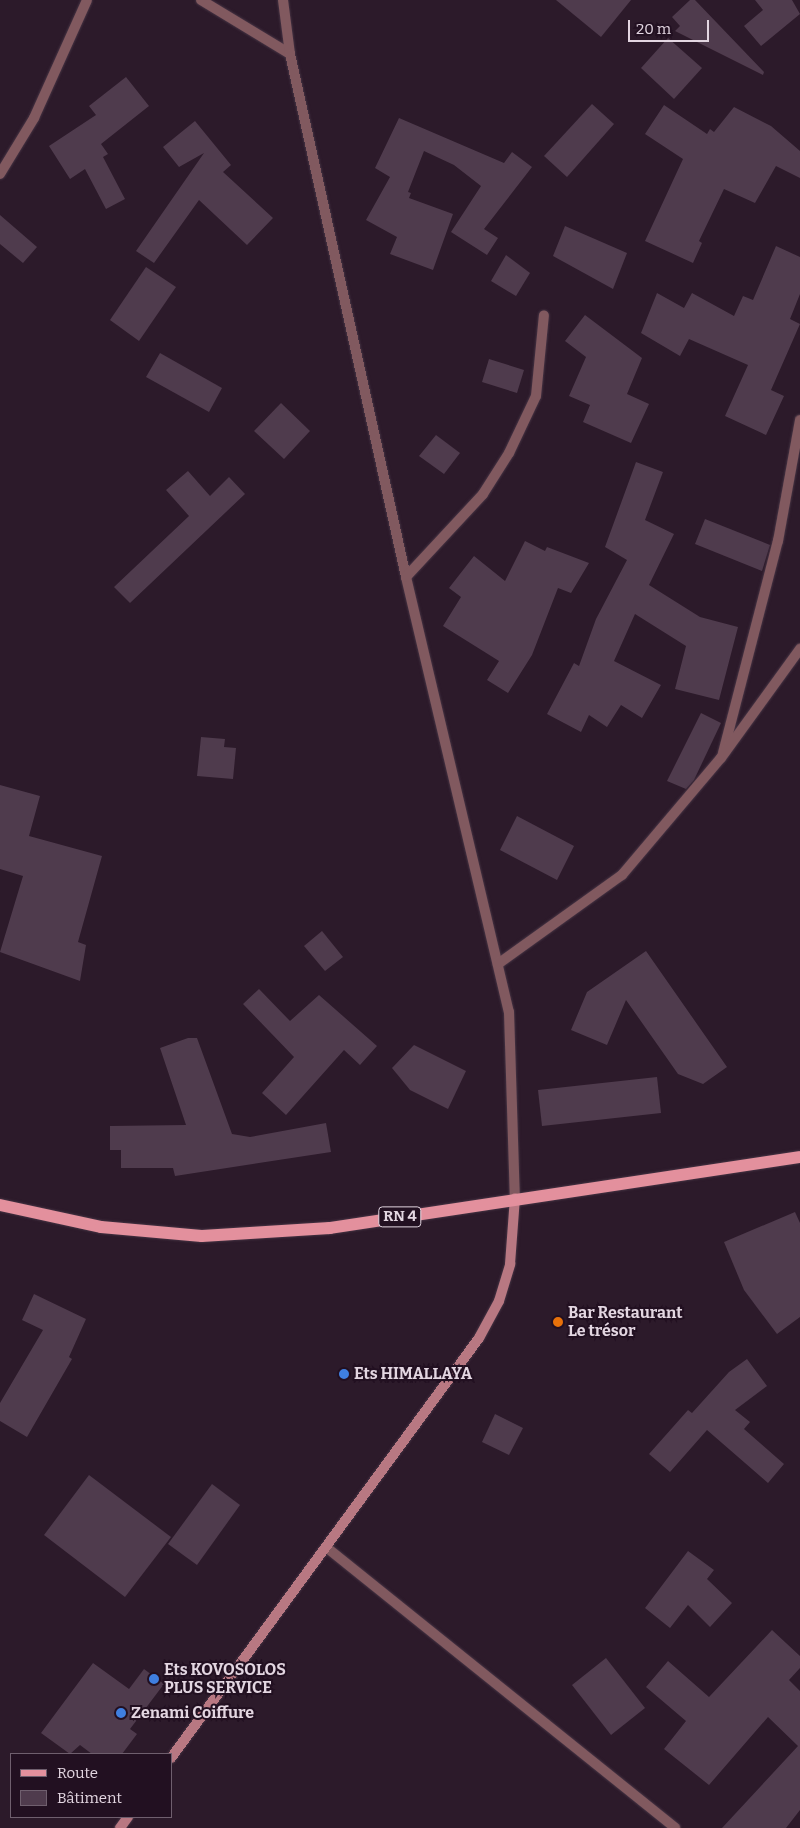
<!DOCTYPE html>
<html>
<head>
<meta charset="utf-8">
<style>
	body { margin:0 }
	#map { position:relative; width:800px; height:1828px; overflow:hidden; background:#2c1a2a; font-family:Bitter,serif }
	div>[style] { position:absolute }
	[style*='--x'] { left:calc(var(--x)*1px); top:calc(var(--y)*1px); width:calc(var(--w)*1px); rotate:calc(var(--a)*1deg) }
	.building>* { inset:0; background:#4f3b4d }
	.roads { filter:drop-shadow(0 0 1px #463444) drop-shadow(0 0 1px #463444) }
	.street>* { height:10px; margin:-5px; padding:0 5px; transform-origin:5px; border-radius:5px; background:#81595f }
	.secondary>* { height:10px; margin:-5px; padding:0 5px; transform-origin:5px; border-radius:5px; background:#b87882 }
	.primary>* { height:12px; margin:-6px; padding:0 6px; transform-origin:6px; border-radius:6px; background:#e3909d }
	.dots>* { width:14px; height:14px; translate:-50% -50%; box-sizing:border-box; border:2px solid #221021; border-radius:50% }
	span { translate:-50% -50%; white-space:nowrap; text-align:center; line-height:1.15; -webkit-text-stroke:4px #221021; paint-order:stroke }
	.shield-label span { padding:1px 4px; background:#221021; border:1px solid; border-radius:4px; -webkit-text-stroke-width:0 }
	.shield-label { font-size:15px; color:#e3d6e1; font-weight:700 }
	.poi-label { font-size:16px; color:#e3d6e1; font-weight:700 }
	.left { translate:0 -50%; text-align:left }
	.legend { position:absolute; left:10px; top:1753px; width:162px; height:65px; box-sizing:border-box; background:#221021; border:1px solid #6f5f6e; margin:0; padding:6px 9px; list-style:none; font-size:15px; color:#e3d6e1 }
	.legend li { display:flex; align-items:center; gap:10px; height:25px }
	.legend b { width:25px; border:1px solid #6f5f6e }
	.scale { position:absolute; left:628px; top:20px; width:81px; height:22px; box-sizing:border-box; border:2px solid #e3d6e1; border-top:0; padding-left:6px; font-size:15px; line-height:18px; white-space:nowrap; color:#e3d6e1; -webkit-text-stroke:4px #221021; paint-order:stroke }
</style>
</head>
<body>
<div id="map">
	<div class="building">
		<i style="clip-path:polygon(556px 0,631px 0,601px 37px)"></i>
		<i style="clip-path:polygon(690px 0,695px 0,764px 72px,763px 75px,675px 31px,680px 26px,672px 17px)"></i>
		<i style="clip-path:polygon(755px 0,792px 0,800px 14px,761px 46px,744px 26px,763px 10px)"></i>
		<i style="clip-path:polygon(668px 38px,702px 68px,674px 99px,641px 68px)"></i>
		<i style="clip-path:polygon(126px 77px,149px 106px,101px 144px,108px 154px,103px 157px,125px 199px,106px 209px,85px 169px,70px 179px,49px 146px,96px 115px,89px 106px)"></i>
		<i style="clip-path:polygon(592px 104px,614px 124px,567px 177px,544px 156px)"></i>
		<i style="clip-path:polygon(664px 105px,707px 134px,710px 129px,714px 132px,734px 107px,771px 126px,800px 151px,800px 178px,776px 166px,755px 203px,724px 189px,699px 241px,702px 243px,693px 263px,645px 241px,683px 159px,645px 134px)"></i>
		<i style="clip-path:polygon(399px 118px,504px 163px,512px 152px,532px 167px,484px 229px,498px 238px,487px 255px,451px 232px,481px 186px,454px 165px,424px 151px,408px 192px,411px 193px,409px 198px,453px 214px,433px 270px,390px 254px,397px 237px,366px 220px,390px 177px,375px 168px)"></i>
		<i style="clip-path:polygon(195px 121px,231px 165px,223px 172px,273px 218px,247px 245px,199px 200px,154px 263px,136px 251px,204px 153px,179px 167px,163px 147px)"></i>
		<i style="clip-path:polygon(0 215px,37px 247px,23px 263px,0 244px)"></i>
		<i style="clip-path:polygon(565px 226px,627px 253px,613px 289px,553px 256px)"></i>
		<i style="clip-path:polygon(776px 246px,800px 257px,800px 294px,790px 319px,800px 324px,771px 390px,784px 396px,766px 435px,725px 416px,748px 365px,689px 339px,680px 356px,641px 333px,657px 293px,684px 308px,692px 293px,734px 316px,743px 296px,753px 300px)"></i>
		<i style="clip-path:polygon(506px 255px,530px 273px,516px 296px,491px 281px)"></i>
		<i style="clip-path:polygon(146px 267px,176px 287px,139px 341px,110px 320px)"></i>
		<i style="clip-path:polygon(585px 315px,642px 358px,627px 394px,649px 404px,631px 443px,583px 422px,590px 405px,569px 396px,586px 357px,565px 341px)"></i>
		<i style="clip-path:polygon(160px 353px,222px 388px,209px 412px,146px 377px)"></i>
		<i style="clip-path:polygon(489px 359px,524px 370px,517px 393px,482px 382px)"></i>
		<i style="clip-path:polygon(281px 403px,310px 431px,284px 459px,254px 431px)"></i>
		<i style="clip-path:polygon(436px 435px,460px 453px,444px 474px,419px 456px)"></i>
		<i style="clip-path:polygon(636px 462px,663px 472px,645px 520px,674px 534px,649px 585px,700px 617px,738px 627px,719px 700px,675px 689px,686px 646px,635px 614px,614px 661px,661px 685px,642px 718px,621px 705px,607px 727px,589px 715px,581px 732px,547px 714px,574px 663px,579px 666px,596px 619px,627px 560px,605px 547px)"></i>
		<i style="clip-path:polygon(188px 471px,210px 496px,229px 477px,245px 494px,130px 603px,114px 587px,189px 516px,166px 490px)"></i>
		<i style="clip-path:polygon(705px 519px,770px 545px,762px 571px,695px 544px)"></i>
		<i style="clip-path:polygon(525px 541px,545px 551px,547px 547px,589px 563px,571px 593px,558px 588px,532px 655px,508px 693px,487px 680px,499px 661px,443px 626px,461px 597px,449px 588px,474px 556px,505px 581px)"></i>
		<i style="clip-path:polygon(701px 713px,721px 723px,694px 780px,686px 789px,667px 781px)"></i>
		<i style="clip-path:polygon(201px 737px,225px 739px,224px 747px,236px 748px,233px 779px,197px 776px)"></i>
		<i style="clip-path:polygon(0 785px,40px 796px,29px 836px,102px 856px,78px 942px,86px 945px,80px 981px,0 952px,23px 876px,0 869px)"></i>
		<i style="clip-path:polygon(517px 816px,574px 846px,557px 880px,500px 850px)"></i>
		<i style="clip-path:polygon(322px 931px,343px 957px,325px 971px,304px 946px)"></i>
		<i style="clip-path:polygon(646px 951px,727px 1067px,703px 1084px,678px 1074px,626px 1000px,607px 1045px,571px 1030px,587px 992px)"></i>
		<i style="clip-path:polygon(259px 989px,290px 1021px,319px 995px,377px 1046px,360px 1065px,344px 1050px,286px 1115px,262px 1093px,294px 1057px,243px 1004px)"></i>
		<i style="clip-path:polygon(188px 1038px,197px 1038px,232px 1134px,250px 1137px,326px 1123px,331px 1152px,175px 1176px,173px 1168px,121px 1168px,121px 1150px,110px 1150px,110px 1126px,186px 1125px,160px 1048px)"></i>
		<i style="clip-path:polygon(414px 1045px,466px 1071px,448px 1109px,410px 1090px,392px 1068px)"></i>
		<i style="clip-path:polygon(657px 1077px,661px 1113px,542px 1126px,538px 1090px)"></i>
		<i style="clip-path:polygon(795px 1212px,800px 1223px,800px 1317px,777px 1334px,744px 1290px,724px 1242px)"></i>
		<i style="clip-path:polygon(34px 1294px,86px 1319px,69px 1357px,72px 1359px,27px 1437px,0 1421px,0 1403px,43px 1330px,22px 1320px)"></i>
		<i style="clip-path:polygon(747px 1359px,767px 1386px,735px 1410px,750px 1422px,744px 1429px,784px 1464px,768px 1483px,707px 1430px,670px 1472px,649px 1454px,688px 1410px,692px 1413px,729px 1372px)"></i>
		<i style="clip-path:polygon(495px 1414px,523px 1428px,509px 1455px,482px 1442px)"></i>
		<i style="clip-path:polygon(89px 1475px,171px 1537px,125px 1597px,44px 1535px)"></i>
		<i style="clip-path:polygon(212px 1484px,240px 1505px,197px 1565px,168px 1544px)"></i>
		<i style="clip-path:polygon(688px 1551px,714px 1570px,707px 1579px,732px 1603px,710px 1627px,688px 1605px,670px 1628px,645px 1608px)"></i>
		<i style="clip-path:polygon(772px 1630px,800px 1656px,800px 1668px,789px 1680px,800px 1691px,800px 1810px,786px 1828px,722px 1828px,798px 1746px,768px 1717px,709px 1785px,664px 1749px,686px 1721px,646px 1687px,668px 1661px,709px 1697px)"></i>
		<i style="clip-path:polygon(606px 1658px,645px 1708px,611px 1735px,572px 1685px)"></i>
		<i style="clip-path:polygon(93px 1663px,129px 1689px,144px 1669px,164px 1684px,130px 1729px,137px 1734px,122px 1754px,92px 1754px,80px 1745px,70px 1754px,41px 1733px)"></i>
	</div>
	<div class="roads">
		<div class="street">
			<i style="--x:201;--y:0;--w:104;--a:31.2"></i>
			<i style="--x:283;--y:0;--w:54;--a:82.6"></i>
			<i style="--x:290;--y:54;--w:536;--a:77.49"></i>
			<i style="--x:406;--y:577;--w:447;--a:76.7"></i>
			<i style="--x:509;--y:1012;--w:186;--a:88.2"></i>
			<i style="--x:0;--y:174;--w:66;--a:-58.7"></i>
			<i style="--x:34;--y:118;--w:129;--a:-65.8"></i>
			<i style="--x:406;--y:577;--w:113;--a:-47.1"></i>
			<i style="--x:483;--y:494;--w:49;--a:-57.6"></i>
			<i style="--x:509;--y:453;--w:63;--a:-64.7"></i>
			<i style="--x:536;--y:396;--w:81;--a:-84.4"></i>
			<i style="--x:723;--y:753;--w:219;--a:-75.5"></i>
			<i style="--x:778;--y:541;--w:123;--a:-79.7"></i>
			<i style="--x:498;--y:964;--w:153;--a:-35.7"></i>
			<i style="--x:622;--y:875;--w:153;--a:-49.8"></i>
			<i style="--x:721;--y:758;--w:135;--a:-54.1"></i>
			<i style="--x:326;--y:1547;--w:448;--a:38.8"></i>
		</div>
		<div class="secondary">
			<i style="--x:171;--y:1758;--w:521;--a:-53.75"></i>
			<i style="--x:479;--y:1338;--w:42;--a:-61.6"></i>
			<i style="--x:499;--y:1301;--w:39;--a:-73"></i>
			<i style="--x:510;--y:1264;--w:66;--a:-85.7"></i>
			<i style="--x:120;--y:1828;--w:14;--a:-54"></i>
		</div>
		<div class="primary">
			<i style="--x:0;--y:1205;--w:103;--a:12.3"></i>
			<i style="--x:101;--y:1227;--w:101;--a:5.1"></i>
			<i style="--x:202;--y:1236;--w:128;--a:-3.6"></i>
			<i style="--x:330;--y:1228;--w:475;--a:-8.6"></i>
		</div>
	</div>
	<div class="dots">
		<i style="left:558px;top:1322px;background:#e8710a"></i>
		<i style="left:344px;top:1374px;background:#3f7fe0"></i>
		<i style="left:154px;top:1679px;background:#3f7fe0"></i>
		<i style="left:121px;top:1713px;background:#3f7fe0"></i>
	</div>
	<div class="shield-label">
		<span style="left:400px;top:1217px">RN 4</span>
	</div>
	<div class="poi-label">
		<span class="left" style="left:568px;top:1322px">Bar Restaurant<br>Le trésor</span>
		<span class="left" style="left:354px;top:1374px">Ets HIMALLAYA</span>
		<span class="left" style="left:164px;top:1679px">Ets KOVOSOLOS<br>PLUS SERVICE</span>
		<span class="left" style="left:131px;top:1713px">Zenami Coiffure</span>
	</div>
	<ul class="legend">
	<li><b style="height:6px;background:#e3909d"></b>Route</li>
	<li><b style="height:14px;background:#4f3b4d"></b>Bâtiment</li>
	</ul>
	<div class="scale">20 m</div>
</div>
</body>
</html>
